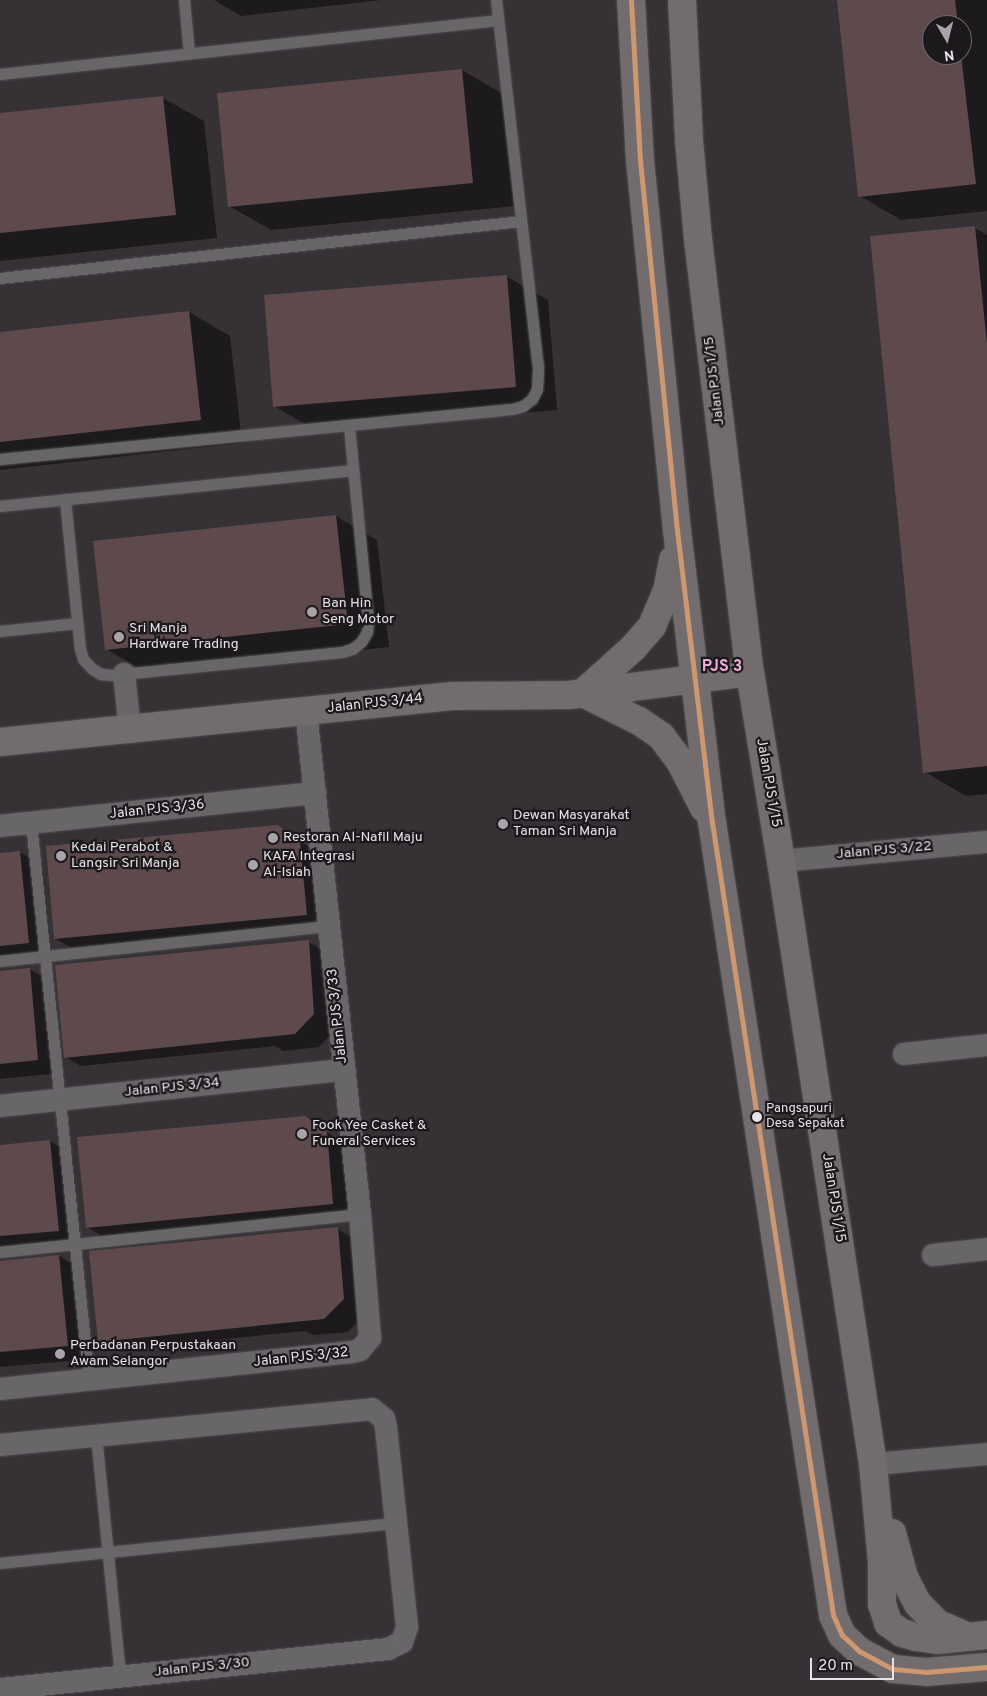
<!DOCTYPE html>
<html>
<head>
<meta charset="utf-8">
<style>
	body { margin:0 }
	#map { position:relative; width:987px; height:1696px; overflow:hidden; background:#353135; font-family:Overpass,sans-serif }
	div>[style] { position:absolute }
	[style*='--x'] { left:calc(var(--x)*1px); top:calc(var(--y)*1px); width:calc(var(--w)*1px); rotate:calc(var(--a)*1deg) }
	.shadow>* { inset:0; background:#0007 }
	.building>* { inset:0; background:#5e4a4c }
	.roads { filter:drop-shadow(0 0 1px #514e51) drop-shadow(0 0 1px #514e51) }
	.service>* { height:11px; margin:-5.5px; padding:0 5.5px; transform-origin:5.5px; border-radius:5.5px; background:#69666a }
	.minor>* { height:22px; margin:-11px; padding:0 11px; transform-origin:11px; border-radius:11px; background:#69666a }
	.secondary>* { height:28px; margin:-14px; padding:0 14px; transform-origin:14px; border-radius:14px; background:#726c6f }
	.bus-1>* { height:5px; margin:-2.5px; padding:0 2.5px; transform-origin:2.5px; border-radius:2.5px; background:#cd976f }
	.dots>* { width:14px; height:14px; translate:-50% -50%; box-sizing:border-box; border:2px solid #1c191c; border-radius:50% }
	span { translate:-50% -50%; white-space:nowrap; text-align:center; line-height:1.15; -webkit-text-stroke:4.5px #1c191c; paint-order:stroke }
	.bus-label { font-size:13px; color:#e7e2e7 }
	.left { translate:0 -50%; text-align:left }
	.street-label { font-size:14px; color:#e7e2e7 }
	.poi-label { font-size:14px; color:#e7e2e7 }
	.quarter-label { font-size:16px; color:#efabda; font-weight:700 }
	.north { position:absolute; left:922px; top:15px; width:50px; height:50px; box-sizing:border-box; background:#1c191c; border:1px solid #6d696d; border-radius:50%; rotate:172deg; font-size:14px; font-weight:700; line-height:20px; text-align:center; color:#e7e2e7 }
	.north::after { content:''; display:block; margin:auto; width:18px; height:22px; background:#a9a4a9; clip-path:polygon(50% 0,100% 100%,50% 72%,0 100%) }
	.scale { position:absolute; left:810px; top:1658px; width:84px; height:22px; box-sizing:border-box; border:2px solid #e7e2e7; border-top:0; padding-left:6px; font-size:15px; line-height:18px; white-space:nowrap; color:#e7e2e7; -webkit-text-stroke:4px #1c191c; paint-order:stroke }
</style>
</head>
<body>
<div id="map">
	<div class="shadow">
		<i style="clip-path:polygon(214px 0,381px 0,241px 16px)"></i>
		<i style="clip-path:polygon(evenodd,838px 0,987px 0,987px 211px,901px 220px,860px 196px,838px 0,932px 25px,962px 25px,962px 55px,932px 55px,932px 25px)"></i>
		<i style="clip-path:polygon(462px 70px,503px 94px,514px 206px,271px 230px,229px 206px)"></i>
		<i style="clip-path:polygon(163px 98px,204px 121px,217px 238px,0 261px,0 115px)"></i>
		<i style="clip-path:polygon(975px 228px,987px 235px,987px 794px,966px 796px,925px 772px)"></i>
		<i style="clip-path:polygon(506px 276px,548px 300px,557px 410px,315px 430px,274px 406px)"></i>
		<i style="clip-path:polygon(189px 312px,230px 336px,242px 443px,0 470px,0 334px)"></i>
		<i style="clip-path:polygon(336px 516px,377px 540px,389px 647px,147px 673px,106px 649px,95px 542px)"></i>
		<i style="clip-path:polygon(278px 827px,323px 856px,330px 928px,79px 952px,56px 939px)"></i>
		<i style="clip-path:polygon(20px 852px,43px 866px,52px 956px,0 961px,0 854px)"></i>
		<i style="clip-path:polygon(308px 942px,332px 955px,337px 1028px,319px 1047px,283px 1051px,275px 1046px,81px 1066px,65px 1057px)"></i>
		<i style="clip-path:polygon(29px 969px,53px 983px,61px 1073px,0 1079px,0 972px)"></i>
		<i style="clip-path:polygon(304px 1117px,350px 1147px,356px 1217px,110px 1241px,87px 1227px)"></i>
		<i style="clip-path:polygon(50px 1141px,73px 1155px,81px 1244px,0 1252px,0 1146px)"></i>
		<i style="clip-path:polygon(337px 1229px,361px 1242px,366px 1313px,348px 1332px,313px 1335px,305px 1331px,115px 1350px,99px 1341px)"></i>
		<i style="clip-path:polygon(59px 1256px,82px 1270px,91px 1359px,0 1367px,0 1262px)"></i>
	</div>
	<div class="building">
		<i style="clip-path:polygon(837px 0,955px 0,958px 25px,932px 25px,932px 55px,961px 55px,976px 184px,858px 197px)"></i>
		<i style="clip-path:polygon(462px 69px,473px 183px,228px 207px,217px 93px)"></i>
		<i style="clip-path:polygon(163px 96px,176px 215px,0 233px,0 113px)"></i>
		<i style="clip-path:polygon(975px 226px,987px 344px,987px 766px,923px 773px,870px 236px)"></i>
		<i style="clip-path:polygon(507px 275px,516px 387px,273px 407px,264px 295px)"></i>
		<i style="clip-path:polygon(189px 311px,201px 420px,0 442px,0 332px)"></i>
		<i style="clip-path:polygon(336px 515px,348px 624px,105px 650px,93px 541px)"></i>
		<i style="clip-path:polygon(278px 825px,300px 842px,307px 915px,54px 939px,46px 846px)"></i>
		<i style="clip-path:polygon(20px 851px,29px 943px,0 946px,0 853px)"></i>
		<i style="clip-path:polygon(309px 940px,314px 1014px,295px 1034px,64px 1058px,55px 965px)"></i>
		<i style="clip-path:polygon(30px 968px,38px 1060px,0 1064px,0 971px)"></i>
		<i style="clip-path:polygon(305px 1116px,327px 1132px,333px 1204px,86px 1228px,77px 1137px)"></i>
		<i style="clip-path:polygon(50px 1140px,59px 1231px,0 1236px,0 1145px)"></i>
		<i style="clip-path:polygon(338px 1227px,344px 1299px,324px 1319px,98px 1342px,89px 1251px)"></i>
		<i style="clip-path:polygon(59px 1255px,68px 1346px,0 1352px,0 1261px)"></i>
	</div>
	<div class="roads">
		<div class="service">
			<i style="--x:184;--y:0;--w:54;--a:84.7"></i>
			<i style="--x:0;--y:74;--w:501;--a:-6.19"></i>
			<i style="--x:0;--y:278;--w:524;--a:-6.24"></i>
			<i style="--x:0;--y:459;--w:514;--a:-5.58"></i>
			<i style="--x:512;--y:409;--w:11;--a:-15"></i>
			<i style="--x:523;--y:406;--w:11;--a:-38"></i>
			<i style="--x:532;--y:399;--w:11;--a:-63"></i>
			<i style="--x:537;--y:389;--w:21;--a:-87"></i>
			<i style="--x:538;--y:368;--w:370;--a:-96.5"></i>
			<i style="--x:65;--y:499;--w:151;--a:84.3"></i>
			<i style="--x:80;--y:649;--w:10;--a:73"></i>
			<i style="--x:83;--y:659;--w:12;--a:48"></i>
			<i style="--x:91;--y:668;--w:12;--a:31"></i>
			<i style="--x:101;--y:674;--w:11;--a:5"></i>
			<i style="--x:112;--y:675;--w:231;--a:-5.7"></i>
			<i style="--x:342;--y:652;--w:10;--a:-17"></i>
			<i style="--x:352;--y:649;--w:11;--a:-38"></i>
			<i style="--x:361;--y:642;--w:12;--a:-59"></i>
			<i style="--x:367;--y:632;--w:12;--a:-85"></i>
			<i style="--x:368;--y:620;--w:196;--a:-95.6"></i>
			<i style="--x:0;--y:506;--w:355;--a:-5.8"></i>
			<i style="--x:0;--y:631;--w:78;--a:-5.9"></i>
			<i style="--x:31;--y:823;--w:560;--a:84.06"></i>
			<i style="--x:0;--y:961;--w:331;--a:-6.1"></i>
			<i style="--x:0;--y:1252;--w:362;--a:-6"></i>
			<i style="--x:96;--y:1435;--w:243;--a:84.3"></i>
			<i style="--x:0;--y:1563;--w:398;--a:-5.8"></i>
		</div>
		<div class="minor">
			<i style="--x:124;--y:674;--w:55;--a:83.8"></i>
			<i style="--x:0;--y:826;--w:317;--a:-6"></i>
			<i style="--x:781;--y:861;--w:207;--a:-5.3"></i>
			<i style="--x:904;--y:1054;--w:83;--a:-6.2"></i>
			<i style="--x:0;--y:1106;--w:346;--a:-6"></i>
			<i style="--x:933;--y:1255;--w:54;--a:-6.3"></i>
			<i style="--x:0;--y:1389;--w:354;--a:-6"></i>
			<i style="--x:352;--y:1352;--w:8;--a:-14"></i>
			<i style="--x:360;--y:1350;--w:16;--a:-50"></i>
			<i style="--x:370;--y:1338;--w:124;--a:-94.6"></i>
			<i style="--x:360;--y:1214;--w:506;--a:-96.13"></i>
			<i style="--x:0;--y:1445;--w:374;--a:-5.5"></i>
			<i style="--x:372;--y:1409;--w:16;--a:40"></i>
			<i style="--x:384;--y:1419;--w:8;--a:76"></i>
			<i style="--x:386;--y:1427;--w:201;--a:84"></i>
			<i style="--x:407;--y:1627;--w:16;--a:108"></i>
			<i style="--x:402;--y:1642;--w:16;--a:153"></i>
			<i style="--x:388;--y:1649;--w:390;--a:174.1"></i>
			<i style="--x:873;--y:1464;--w:114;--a:-5"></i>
		</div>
		<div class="secondary">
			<i style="--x:631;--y:0;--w:160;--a:86.8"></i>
			<i style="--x:640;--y:160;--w:372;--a:84.3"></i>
			<i style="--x:677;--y:530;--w:294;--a:83.2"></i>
			<i style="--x:712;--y:822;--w:802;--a:81.32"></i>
			<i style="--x:833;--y:1615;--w:22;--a:66"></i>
			<i style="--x:842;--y:1635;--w:23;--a:43"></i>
			<i style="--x:859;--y:1651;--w:38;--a:28"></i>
			<i style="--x:893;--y:1669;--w:33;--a:5"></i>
			<i style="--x:926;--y:1672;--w:61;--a:-4.7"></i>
			<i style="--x:682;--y:0;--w:140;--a:87.1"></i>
			<i style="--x:689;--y:140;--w:99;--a:84.8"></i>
			<i style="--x:698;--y:239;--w:436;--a:83.2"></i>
			<i style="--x:750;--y:672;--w:192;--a:80.7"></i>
			<i style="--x:781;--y:861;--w:610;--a:81.33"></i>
			<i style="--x:873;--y:1464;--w:98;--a:84.8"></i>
			<i style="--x:882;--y:1562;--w:42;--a:90"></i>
			<i style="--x:882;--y:1604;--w:20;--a:72"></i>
			<i style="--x:888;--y:1623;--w:17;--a:36"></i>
			<i style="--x:902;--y:1633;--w:15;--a:16"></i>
			<i style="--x:916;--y:1637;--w:21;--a:8"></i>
			<i style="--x:937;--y:1640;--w:50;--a:-5.7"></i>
			<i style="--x:583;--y:693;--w:67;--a:-42"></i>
			<i style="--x:633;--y:648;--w:29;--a:-49"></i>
			<i style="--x:652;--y:626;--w:38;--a:-67"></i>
			<i style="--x:667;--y:591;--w:32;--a:-79"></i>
			<i style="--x:583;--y:693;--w:63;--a:26.6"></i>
			<i style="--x:639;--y:721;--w:27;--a:34"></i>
			<i style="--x:661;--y:736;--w:34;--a:53"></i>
			<i style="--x:681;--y:763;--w:51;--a:62.9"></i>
			<i style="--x:0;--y:742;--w:455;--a:-5.8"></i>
			<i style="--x:453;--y:696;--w:116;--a:-0.5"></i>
			<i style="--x:569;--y:695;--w:182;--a:-7.2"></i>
			<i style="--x:892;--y:1533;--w:46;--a:74.7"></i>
			<i style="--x:904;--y:1577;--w:30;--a:63"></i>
			<i style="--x:918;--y:1604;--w:28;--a:45"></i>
			<i style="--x:938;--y:1624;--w:30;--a:23"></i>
		</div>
	</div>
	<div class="bus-1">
		<i style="--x:631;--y:0;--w:160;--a:86.8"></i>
		<i style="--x:640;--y:160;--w:372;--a:84.3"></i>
		<i style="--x:677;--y:530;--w:294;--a:83.2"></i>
		<i style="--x:712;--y:822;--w:802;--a:81.32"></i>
		<i style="--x:833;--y:1615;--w:22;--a:66"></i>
		<i style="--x:842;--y:1635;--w:23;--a:43"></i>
		<i style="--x:859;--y:1651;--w:38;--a:28"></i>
		<i style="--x:893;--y:1669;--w:33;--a:5"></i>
		<i style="--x:926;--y:1672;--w:61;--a:-4.7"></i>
	</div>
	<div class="dots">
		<i style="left:312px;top:612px;background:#a9a4a9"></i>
		<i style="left:119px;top:637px;background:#a9a4a9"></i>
		<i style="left:503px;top:824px;background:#a9a4a9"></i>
		<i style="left:273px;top:838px;background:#a9a4a9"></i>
		<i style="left:61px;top:856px;background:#a9a4a9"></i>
		<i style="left:253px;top:865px;background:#a9a4a9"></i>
		<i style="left:757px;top:1117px;background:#e7e2e7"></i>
		<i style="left:302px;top:1134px;background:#a9a4a9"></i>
		<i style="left:60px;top:1354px;background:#a9a4a9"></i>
	</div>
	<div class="bus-label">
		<span class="left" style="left:766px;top:1117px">Pangsapuri<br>Desa Sepakat</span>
	</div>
	<div class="street-label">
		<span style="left:715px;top:381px;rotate:-97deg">Jalan PJS 1/15</span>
		<span style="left:375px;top:704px;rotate:-6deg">Jalan PJS 3/44</span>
		<span style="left:768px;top:783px;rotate:80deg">Jalan PJS 1/15</span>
		<span style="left:157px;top:810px;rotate:-6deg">Jalan PJS 3/36</span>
		<span style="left:884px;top:851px;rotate:-5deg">Jalan PJS 3/22</span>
		<span style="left:338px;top:1016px;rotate:-96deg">Jalan PJS 3/33</span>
		<span style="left:172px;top:1088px;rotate:-6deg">Jalan PJS 3/34</span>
		<span style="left:833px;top:1198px;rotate:81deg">Jalan PJS 1/15</span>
		<span style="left:301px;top:1358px;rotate:-6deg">Jalan PJS 3/32</span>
		<span style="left:202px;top:1668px;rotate:-6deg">Jalan PJS 3/30</span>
	</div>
	<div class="poi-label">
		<span class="left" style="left:322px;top:612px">Ban Hin<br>Seng Motor</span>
		<span class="left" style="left:129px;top:637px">Sri Manja<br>Hardware Trading</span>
		<span class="left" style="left:513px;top:824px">Dewan Masyarakat<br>Taman Sri Manja</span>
		<span class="left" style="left:283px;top:838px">Restoran Al-Nafil Maju</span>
		<span class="left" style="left:71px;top:856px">Kedai Perabot &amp;<br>Langsir Sri Manja</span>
		<span class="left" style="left:263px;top:865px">KAFA Integrasi<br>Al-Islah</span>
		<span class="left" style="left:312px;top:1134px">Fook Yee Casket &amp;<br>Funeral Services</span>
		<span class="left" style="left:70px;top:1354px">Perbadanan Perpustakaan<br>Awam Selangor</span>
	</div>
	<div class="quarter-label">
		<span style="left:722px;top:667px">PJS 3</span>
	</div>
	<div class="north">N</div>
	<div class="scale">20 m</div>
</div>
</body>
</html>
